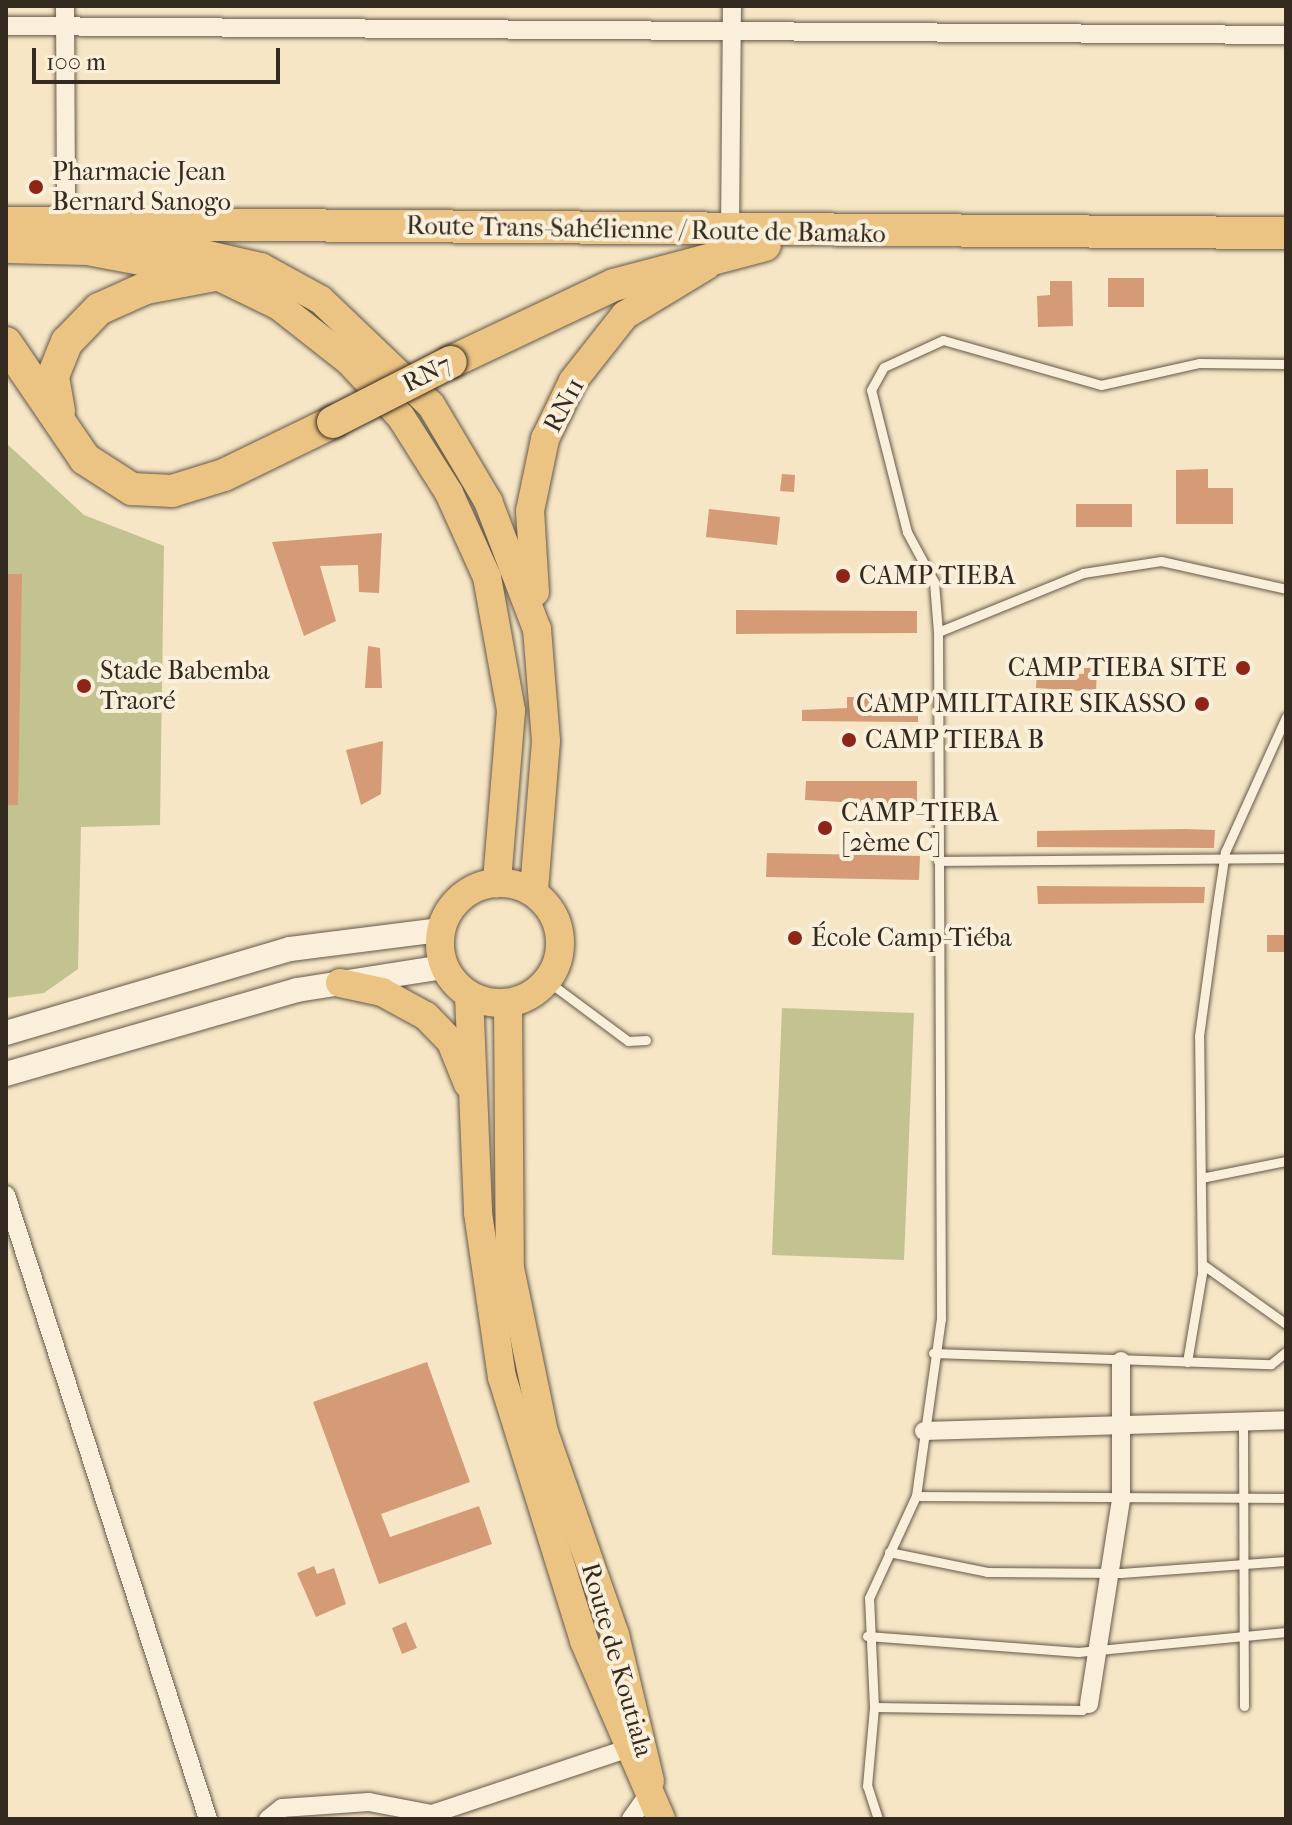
<!DOCTYPE html>
<html>
<head>
<meta charset="utf-8">
<style>
	body { margin:0 }
	#map { position:relative; width:1292px; height:1825px; overflow:hidden; background:#f6e6c6; font-family:"IM FELL French Canon",serif }
	div>[style] { position:absolute }
	[style*='--x'] { left:calc(var(--x)*1px); top:calc(var(--y)*1px); width:calc(var(--w)*1px); rotate:calc(var(--a)*1deg) }
	.green>* { inset:0; background:#c3c391 }
	.building>* { inset:0; background:#d59a76 }
	.roads { filter:drop-shadow(0 0 2px #655949) drop-shadow(0 0 2px #655949) }
	.lane>* { height:9px; margin:-4.5px; padding:0 4.5px; transform-origin:4.5px; border-radius:4.5px; background:#f9efda }
	.street>* { height:18px; margin:-9px; padding:0 9px; transform-origin:9px; border-radius:9px; background:#f9efda }
	.secondary>* { height:24px; margin:-12px; padding:0 12px; transform-origin:12px; border-radius:12px; background:#f9efda }
	.primary>* { height:28px; margin:-14px; padding:0 14px; transform-origin:14px; border-radius:14px; background:#ebc383 }
	.primary>.ring { margin:-14px; padding:0; box-sizing:content-box; background:none; border:28px solid #ebc383; border-radius:50% }
	.highway>* { height:32px; margin:-16px; padding:0 16px; transform-origin:16px; border-radius:16px; background:#ebc383 }
	.bridges { filter:drop-shadow(0 0 2px #352a1f) drop-shadow(0 0 2px #352a1f) }
	.highway-bridge>* { height:32px; margin:-16px; padding:0 16px; transform-origin:16px; border-radius:16px; background:#ebc383 }
	.dots>* { width:22px; height:22px; translate:-50% -50%; box-sizing:border-box; border:4px solid #f9efda; border-radius:50% }
	span { translate:-50% -50%; white-space:nowrap; text-align:center; line-height:1.15; -webkit-text-stroke:8px #f9efda; paint-order:stroke }
	.poi-label { font-size:26px; color:#352a1f }
	.left { translate:0 -50%; text-align:left }
	.right { translate:-100% -50%; text-align:right }
	.street-label { font-size:26px; color:#352a1f }
	.frame { position:absolute; inset:0; border:8px solid #352a1f; pointer-events:none }
	.scale { position:absolute; left:32px; top:48px; width:248px; height:36px; box-sizing:border-box; border:4px solid #352a1f; border-top:0; padding-left:10px; font-size:24px; line-height:28px; white-space:nowrap; color:#352a1f; -webkit-text-stroke:6px #f9efda; paint-order:stroke }
</style>
</head>
<body>
<div id="map">
	<div class="green">
		<i style="clip-path:polygon(6px 443px,84px 515px,164px 546px,160px 825px,81px 827px,78px 969px,44px 993px,6px 998px)"></i>
		<i style="clip-path:polygon(782px 1008px,914px 1013px,904px 1260px,772px 1255px)"></i>
	</div>
	<div class="building">
		<i style="clip-path:polygon(1108px 278px,1144px 278px,1144px 307px,1108px 307px)"></i>
		<i style="clip-path:polygon(1050px 281px,1072px 281px,1073px 326px,1038px 327px,1037px 296px,1050px 295px)"></i>
		<i style="clip-path:polygon(1208px 469px,1208px 488px,1233px 488px,1233px 524px,1176px 524px,1176px 470px)"></i>
		<i style="clip-path:polygon(782px 474px,795px 475px,794px 492px,780px 491px)"></i>
		<i style="clip-path:polygon(1076px 504px,1132px 504px,1132px 527px,1076px 527px)"></i>
		<i style="clip-path:polygon(709px 509px,780px 517px,777px 545px,706px 537px)"></i>
		<i style="clip-path:polygon(382px 533px,379px 593px,359px 592px,358px 565px,320px 566px,336px 621px,304px 636px,272px 542px)"></i>
		<i style="clip-path:polygon(6px 574px,22px 574px,18px 805px,6px 805px)"></i>
		<i style="clip-path:polygon(736px 610px,917px 611px,917px 633px,736px 634px)"></i>
		<i style="clip-path:polygon(368px 646px,380px 648px,382px 688px,365px 688px)"></i>
		<i style="clip-path:polygon(1084px 668px,1097px 668px,1096px 692px,1036px 688px,1037px 672px,1084px 674px)"></i>
		<i style="clip-path:polygon(847px 697px,918px 698px,918px 722px,802px 721px,802px 710px,847px 708px)"></i>
		<i style="clip-path:polygon(383px 741px,381px 794px,361px 805px,346px 750px)"></i>
		<i style="clip-path:polygon(806px 781px,917px 781px,917px 806px,805px 800px)"></i>
		<i style="clip-path:polygon(1185px 829px,1215px 830px,1214px 848px,1037px 847px,1037px 831px)"></i>
		<i style="clip-path:polygon(767px 853px,920px 856px,919px 880px,766px 877px)"></i>
		<i style="clip-path:polygon(1037px 886px,1205px 887px,1204px 903px,1038px 904px)"></i>
		<i style="clip-path:polygon(1267px 935px,1286px 935px,1286px 952px,1267px 952px)"></i>
		<i style="clip-path:polygon(427px 1362px,470px 1482px,381px 1514px,390px 1537px,479px 1506px,492px 1544px,379px 1584px,313px 1402px)"></i>
		<i style="clip-path:polygon(314px 1566px,317px 1574px,334px 1568px,346px 1604px,316px 1617px,297px 1573px)"></i>
		<i style="clip-path:polygon(406px 1622px,417px 1648px,402px 1654px,392px 1628px)"></i>
	</div>
	<div class="roads">
		<div class="lane">
			<i style="--x:938;--y:632;--w:157;--a:-22.1"></i>
			<i style="--x:1083;--y:573;--w:79;--a:-8.7"></i>
			<i style="--x:1161;--y:561;--w:128;--a:12.6"></i>
			<i style="--x:938;--y:861;--w:348;--a:-0.5"></i>
			<i style="--x:546;--y:980;--w:102;--a:36.6"></i>
			<i style="--x:628;--y:1041;--w:18;--a:-3"></i>
			<i style="--x:1201;--y:1178;--w:87;--a:-11.3"></i>
			<i style="--x:1202;--y:1264;--w:103;--a:35.5"></i>
			<i style="--x:933;--y:1353;--w:338;--a:1.9"></i>
			<i style="--x:1271;--y:1364;--w:19;--a:-39"></i>
			<i style="--x:1187;--y:1362;--w:90;--a:-80.4"></i>
			<i style="--x:1202;--y:1273;--w:237;--a:-90.7"></i>
			<i style="--x:1199;--y:1036;--w:125;--a:-82.2"></i>
			<i style="--x:1216;--y:912;--w:61;--a:-81.5"></i>
			<i style="--x:1225;--y:852;--w:148;--a:-65.7"></i>
			<i style="--x:1243;--y:1423;--w:283;--a:89.8"></i>
			<i style="--x:916;--y:1496;--w:370;--a:0.3"></i>
			<i style="--x:889;--y:1552;--w:100;--a:11.5"></i>
			<i style="--x:987;--y:1572;--w:134;--a:0.4"></i>
			<i style="--x:1121;--y:1573;--w:165;--a:-4.2"></i>
			<i style="--x:867;--y:1636;--w:212;--a:4.3"></i>
			<i style="--x:1078;--y:1652;--w:209;--a:-5.5"></i>
			<i style="--x:874;--y:1707;--w:208;--a:0.8"></i>
			<i style="--x:1082;--y:1710;--w:9;--a:-41"></i>
			<i style="--x:878;--y:1819;--w:35;--a:-108"></i>
			<i style="--x:867;--y:1786;--w:79;--a:-84.9"></i>
			<i style="--x:874;--y:1707;--w:109;--a:-92.6"></i>
			<i style="--x:869;--y:1598;--w:112;--a:-65.3"></i>
			<i style="--x:916;--y:1496;--w:179;--a:-82"></i>
			<i style="--x:941;--y:1319;--w:687;--a:-90.25"></i>
			<i style="--x:938;--y:632;--w:50;--a:-94.6"></i>
			<i style="--x:934;--y:582;--w:57;--a:-118.4"></i>
			<i style="--x:907;--y:532;--w:146;--a:-104.2"></i>
			<i style="--x:871;--y:390;--w:26;--a:-61"></i>
			<i style="--x:884;--y:367;--w:65;--a:-24.6"></i>
			<i style="--x:943;--y:340;--w:164;--a:15.9"></i>
			<i style="--x:1101;--y:385;--w:100;--a:-12.7"></i>
			<i style="--x:1199;--y:363;--w:87;--a:0.7"></i>
		</div>
		<div class="street">
			<i style="--x:65;--y:6;--w:217;--a:89.7"></i>
			<i style="--x:6;--y:26;--w:1280;--a:0.4"></i>
			<i style="--x:730;--y:232;--w:226;--a:-89.5"></i>
			<i style="--x:6;--y:1195;--w:656;--a:72.06"></i>
			<i style="--x:924;--y:1431;--w:362;--a:-1.7"></i>
			<i style="--x:1089;--y:1704;--w:207;--a:-81.1"></i>
			<i style="--x:1121;--y:1499;--w:138;--a:-90"></i>
			<i style="--x:268;--y:1819;--w:18;--a:-38"></i>
			<i style="--x:282;--y:1808;--w:87;--a:-3.9"></i>
			<i style="--x:369;--y:1802;--w:64;--a:10.8"></i>
			<i style="--x:432;--y:1814;--w:205;--a:-18.5"></i>
			<i style="--x:631;--y:1819;--w:35;--a:-55"></i>
		</div>
		<div class="secondary">
			<i style="--x:6;--y:1033;--w:296;--a:-16.5"></i>
			<i style="--x:290;--y:949;--w:152;--a:-7.2"></i>
			<i style="--x:6;--y:1074;--w:303;--a:-16.1"></i>
			<i style="--x:297;--y:990;--w:149;--a:-8.9"></i>
		</div>
		<div class="primary">
			<i style="--x:112;--y:233;--w:153;--a:12.9"></i>
			<i style="--x:261;--y:267;--w:68;--a:28.8"></i>
			<i style="--x:321;--y:300;--w:152;--a:43.7"></i>
			<i style="--x:431;--y:405;--w:112;--a:59.3"></i>
			<i style="--x:488;--y:501;--w:137;--a:69.1"></i>
			<i style="--x:537;--y:629;--w:112;--a:85.4"></i>
			<i style="--x:546;--y:741;--w:148;--a:94.6"></i>
			<i style="--x:6;--y:249;--w:81;--a:1.4"></i>
			<i style="--x:87;--y:251;--w:130;--a:10.6"></i>
			<i style="--x:215;--y:275;--w:71;--a:25.8"></i>
			<i style="--x:279;--y:306;--w:89;--a:38.2"></i>
			<i style="--x:349;--y:361;--w:76;--a:47.1"></i>
			<i style="--x:401;--y:417;--w:90;--a:57.7"></i>
			<i style="--x:449;--y:493;--w:92;--a:65.7"></i>
			<i style="--x:487;--y:577;--w:136;--a:79.8"></i>
			<i style="--x:511;--y:711;--w:173;--a:94.7"></i>
			<i style="--x:535;--y:592;--w:81;--a:-93.5"></i>
			<i style="--x:530;--y:511;--w:74;--a:-78.2"></i>
			<i style="--x:545;--y:439;--w:64;--a:-64.2"></i>
			<i style="--x:573;--y:381;--w:84;--a:-51.8"></i>
			<i style="--x:625;--y:315;--w:95;--a:-31.2"></i>
			<i class="ring" style="left:440px;top:883px;width:92px;height:92px"></i>
			<i style="--x:340;--y:983;--w:43;--a:12.1"></i>
			<i style="--x:382;--y:992;--w:50;--a:28.6"></i>
			<i style="--x:426;--y:1016;--w:36;--a:46"></i>
			<i style="--x:451;--y:1042;--w:45;--a:68"></i>
			<i style="--x:469;--y:995;--w:218;--a:87.6"></i>
			<i style="--x:478;--y:1213;--w:166;--a:81.7"></i>
			<i style="--x:502;--y:1377;--w:276;--a:72.7"></i>
			<i style="--x:584;--y:1641;--w:194;--a:66.6"></i>
			<i style="--x:508;--y:1003;--w:265;--a:89.6"></i>
			<i style="--x:510;--y:1268;--w:167;--a:78.3"></i>
			<i style="--x:544;--y:1432;--w:215;--a:70.7"></i>
			<i style="--x:615;--y:1635;--w:150;--a:76.5"></i>
		</div>
		<div class="highway">
			<i style="--x:6;--y:223;--w:1280;--a:0.45"></i>
			<i style="--x:6;--y:343;--w:140;--a:55.7"></i>
			<i style="--x:85;--y:459;--w:56;--a:32.6"></i>
			<i style="--x:132;--y:489;--w:40;--a:2.9"></i>
			<i style="--x:172;--y:491;--w:54;--a:-17.1"></i>
			<i style="--x:224;--y:475;--w:121;--a:-25.9"></i>
			<i style="--x:451;--y:362;--w:180;--a:-25.3"></i>
			<i style="--x:614;--y:285;--w:156;--a:-14.8"></i>
			<i style="--x:59;--y:411;--w:36;--a:-100"></i>
			<i style="--x:53;--y:376;--w:37;--a:-68"></i>
			<i style="--x:67;--y:342;--w:46;--a:-45.9"></i>
			<i style="--x:99;--y:309;--w:51;--a:-24.1"></i>
			<i style="--x:146;--y:288;--w:70;--a:-10.7"></i>
		</div>
	</div>
	<div class="bridges">
		<div class="highway-bridge">
			<i style="--x:333;--y:422;--w:132;--a:-27"></i>
		</div>
	</div>
	<div class="dots">
		<i style="left:36px;top:187px;background:#8f2418"></i>
		<i style="left:843px;top:576px;background:#8f2418"></i>
		<i style="left:1243px;top:668px;background:#8f2418"></i>
		<i style="left:84px;top:686px;background:#8f2418"></i>
		<i style="left:1202px;top:704px;background:#8f2418"></i>
		<i style="left:849px;top:740px;background:#8f2418"></i>
		<i style="left:825px;top:828px;background:#8f2418"></i>
		<i style="left:795px;top:938px;background:#8f2418"></i>
	</div>
	<div class="poi-label">
		<span class="left" style="left:52px;top:187px">Pharmacie Jean<br>Bernard Sanogo</span>
		<span class="left" style="left:859px;top:576px">CAMP TIEBA</span>
		<span class="right" style="left:1227px;top:668px">CAMP TIEBA SITE</span>
		<span class="left" style="left:100px;top:686px">Stade Babemba<br>Traoré</span>
		<span class="right" style="left:1186px;top:704px">CAMP MILITAIRE SIKASSO</span>
		<span class="left" style="left:865px;top:740px">CAMP TIEBA B</span>
		<span class="left" style="left:841px;top:828px">CAMP-TIEBA<br>[2ème C]</span>
		<span class="left" style="left:811px;top:938px">École Camp-Tiéba</span>
	</div>
	<div class="street-label">
		<span style="left:646px;top:230px;rotate:1deg">Route Trans-Sahélienne / Route de Bamako</span>
		<span style="left:427px;top:374px;rotate:-27deg">RN7</span>
		<span style="left:564px;top:405px;rotate:-62deg">RN11</span>
		<span style="left:617px;top:1660px;rotate:74deg">Route de Koutiala</span>
	</div>
	<div class="frame"></div>
	<div class="scale">100 m</div>
</div>
</body>
</html>
